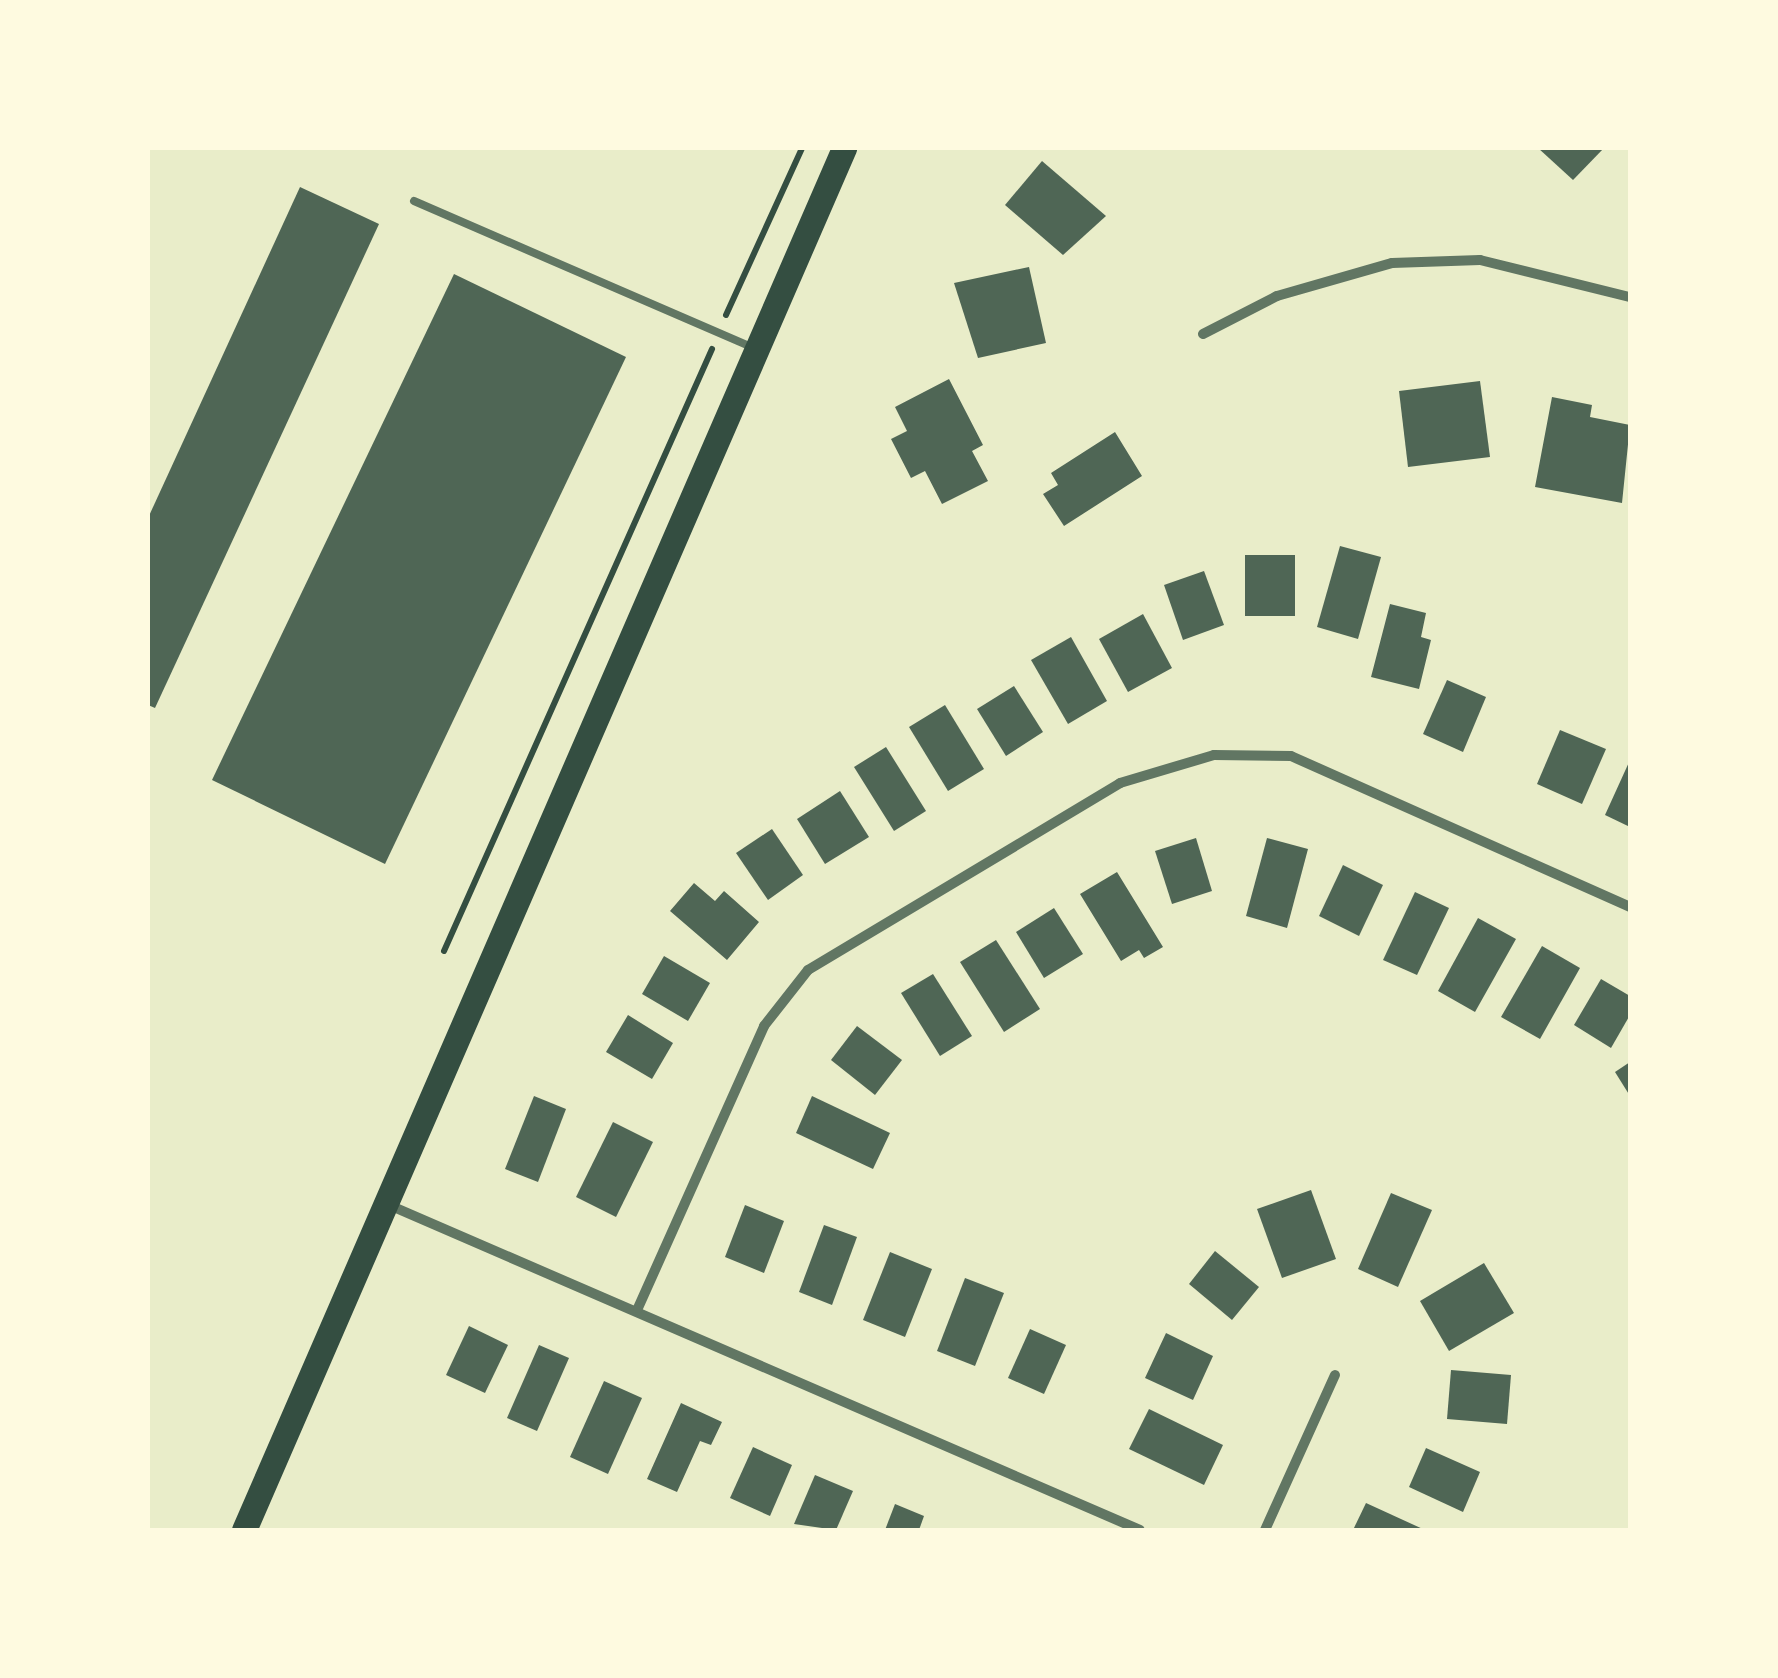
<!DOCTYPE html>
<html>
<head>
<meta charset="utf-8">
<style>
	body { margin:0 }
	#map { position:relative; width:1778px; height:1678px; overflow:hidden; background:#e9edc9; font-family:Helvetica,sans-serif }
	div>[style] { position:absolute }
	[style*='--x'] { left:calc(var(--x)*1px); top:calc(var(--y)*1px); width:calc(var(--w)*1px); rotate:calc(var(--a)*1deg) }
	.building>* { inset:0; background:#4f6655 }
	.path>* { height:6px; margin:-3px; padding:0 3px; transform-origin:3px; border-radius:3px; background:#344e41 }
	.service>* { height:8px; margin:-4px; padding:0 4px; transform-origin:4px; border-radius:4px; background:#617663 }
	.minor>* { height:10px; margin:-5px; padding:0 5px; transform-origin:5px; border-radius:5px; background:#617663 }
	.trunk>* { height:25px; margin:-12.5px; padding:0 12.5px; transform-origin:12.5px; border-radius:12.5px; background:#344e41 }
	span { translate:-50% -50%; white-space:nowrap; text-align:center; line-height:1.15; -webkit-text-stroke:10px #fefae0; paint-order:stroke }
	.frame { position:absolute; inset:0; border:150px solid #fefae0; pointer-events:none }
</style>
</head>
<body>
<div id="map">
	<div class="building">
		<i style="clip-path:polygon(1538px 148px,1604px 148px,1573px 180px)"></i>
		<i style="clip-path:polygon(1042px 161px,1106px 216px,1063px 255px,1005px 205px)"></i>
		<i style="clip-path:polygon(300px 187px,379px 224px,155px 708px,148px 705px,148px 518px)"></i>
		<i style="clip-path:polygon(1029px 267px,1046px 343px,978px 358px,954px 283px)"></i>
		<i style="clip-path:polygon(454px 274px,626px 357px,385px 864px,212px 780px)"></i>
		<i style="clip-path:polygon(949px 379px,983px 445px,972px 451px,988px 481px,942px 504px,925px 471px,911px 478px,891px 439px,907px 431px,895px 407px)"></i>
		<i style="clip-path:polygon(1480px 381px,1490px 457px,1408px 467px,1399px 391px)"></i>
		<i style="clip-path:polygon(1552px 397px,1592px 405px,1590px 417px,1630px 425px,1622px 503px,1535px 487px)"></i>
		<i style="clip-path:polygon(1115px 432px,1142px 476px,1064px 526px,1043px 494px,1058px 485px,1051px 473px)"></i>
		<i style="clip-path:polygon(1340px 546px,1381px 557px,1358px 639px,1317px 627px)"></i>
		<i style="clip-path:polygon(1245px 555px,1295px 555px,1295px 616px,1245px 616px)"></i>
		<i style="clip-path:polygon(1204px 571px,1224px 625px,1183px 640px,1164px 585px)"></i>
		<i style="clip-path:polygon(1390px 604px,1426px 613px,1421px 637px,1431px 640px,1419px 689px,1371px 677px)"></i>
		<i style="clip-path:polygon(1143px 614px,1172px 668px,1128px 692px,1099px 639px)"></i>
		<i style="clip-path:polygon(1071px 637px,1107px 701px,1068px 724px,1031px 660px)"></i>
		<i style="clip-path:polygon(1447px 680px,1486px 697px,1463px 752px,1423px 734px)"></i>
		<i style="clip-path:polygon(1014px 686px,1043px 732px,1006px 756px,977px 709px)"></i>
		<i style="clip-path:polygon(945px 705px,984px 769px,948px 791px,909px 727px)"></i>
		<i style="clip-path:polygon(1560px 730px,1606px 749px,1582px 804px,1537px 784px)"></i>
		<i style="clip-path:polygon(886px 747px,926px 811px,894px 831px,854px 767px)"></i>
		<i style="clip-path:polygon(1630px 760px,1630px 827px,1605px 815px)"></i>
		<i style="clip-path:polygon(840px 791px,869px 837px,825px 864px,797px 819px)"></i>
		<i style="clip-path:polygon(772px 829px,803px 875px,768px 900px,736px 853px)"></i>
		<i style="clip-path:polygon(1196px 838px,1212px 891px,1172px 904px,1155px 851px)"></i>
		<i style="clip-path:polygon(1267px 838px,1308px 849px,1287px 928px,1246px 916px)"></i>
		<i style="clip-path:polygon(1343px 865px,1383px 885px,1359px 936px,1319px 916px)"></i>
		<i style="clip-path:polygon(1117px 872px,1163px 947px,1144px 958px,1139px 950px,1121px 961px,1080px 894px)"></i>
		<i style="clip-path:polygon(694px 883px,715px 901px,724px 891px,759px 922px,727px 960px,670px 911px)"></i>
		<i style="clip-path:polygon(1415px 892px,1449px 908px,1417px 975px,1383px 960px)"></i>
		<i style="clip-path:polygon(1054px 908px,1083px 954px,1044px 978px,1016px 932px)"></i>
		<i style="clip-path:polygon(1478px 918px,1516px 939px,1475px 1012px,1438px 991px)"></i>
		<i style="clip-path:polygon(996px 940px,1040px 1009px,1004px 1032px,960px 962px)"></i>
		<i style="clip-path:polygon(1542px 946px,1580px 968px,1540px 1039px,1501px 1017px)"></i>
		<i style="clip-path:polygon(664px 956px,710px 983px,688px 1021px,642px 994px)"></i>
		<i style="clip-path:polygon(933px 974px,972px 1036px,940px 1056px,901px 993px)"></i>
		<i style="clip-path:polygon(1601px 979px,1630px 996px,1630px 1015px,1611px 1048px,1574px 1025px)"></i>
		<i style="clip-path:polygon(628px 1015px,673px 1043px,652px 1079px,606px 1052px)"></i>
		<i style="clip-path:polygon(857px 1026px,902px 1060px,875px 1095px,831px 1060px)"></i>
		<i style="clip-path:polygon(1630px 1062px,1630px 1096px,1615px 1072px)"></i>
		<i style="clip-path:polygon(534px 1096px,566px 1109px,538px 1182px,505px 1169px)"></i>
		<i style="clip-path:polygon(812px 1096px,890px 1133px,873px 1169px,796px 1133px)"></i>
		<i style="clip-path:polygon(613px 1122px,653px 1142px,616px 1217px,576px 1197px)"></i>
		<i style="clip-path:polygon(1311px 1190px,1336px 1259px,1282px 1278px,1257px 1209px)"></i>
		<i style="clip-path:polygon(1391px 1193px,1432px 1210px,1398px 1287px,1358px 1269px)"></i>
		<i style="clip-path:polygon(745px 1205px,784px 1221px,764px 1273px,725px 1257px)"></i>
		<i style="clip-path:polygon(824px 1225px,857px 1237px,832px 1305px,799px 1292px)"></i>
		<i style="clip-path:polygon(1215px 1251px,1259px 1287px,1232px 1320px,1189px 1284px)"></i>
		<i style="clip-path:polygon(890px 1252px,932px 1269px,905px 1337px,863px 1320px)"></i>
		<i style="clip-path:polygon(1484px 1263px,1514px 1313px,1449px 1351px,1420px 1301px)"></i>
		<i style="clip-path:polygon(965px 1278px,1004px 1293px,975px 1366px,937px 1351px)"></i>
		<i style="clip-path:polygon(469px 1326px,508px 1345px,485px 1393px,446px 1375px)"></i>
		<i style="clip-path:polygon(1030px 1329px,1066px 1345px,1044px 1394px,1008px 1378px)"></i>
		<i style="clip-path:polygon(1166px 1333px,1213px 1356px,1193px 1400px,1145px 1378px)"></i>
		<i style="clip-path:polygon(539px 1345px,569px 1358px,537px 1431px,507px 1418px)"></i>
		<i style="clip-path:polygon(1451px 1370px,1511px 1375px,1507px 1424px,1447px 1419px)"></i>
		<i style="clip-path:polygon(604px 1381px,642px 1398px,608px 1474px,570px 1457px)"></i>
		<i style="clip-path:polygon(681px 1403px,722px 1422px,711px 1445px,700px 1441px,677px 1492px,647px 1479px)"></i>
		<i style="clip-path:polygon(1149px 1409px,1223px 1445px,1204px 1485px,1129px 1449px)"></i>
		<i style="clip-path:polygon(753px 1447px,792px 1465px,770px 1516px,730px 1498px)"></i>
		<i style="clip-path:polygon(1426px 1448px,1480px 1472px,1463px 1512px,1409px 1487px)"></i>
		<i style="clip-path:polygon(815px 1475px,853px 1491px,836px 1530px,794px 1524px)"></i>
		<i style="clip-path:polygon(1366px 1503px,1425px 1530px,1353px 1530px)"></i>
		<i style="clip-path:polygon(895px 1504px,924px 1516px,919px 1530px,885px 1530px)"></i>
	</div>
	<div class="path">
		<i style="--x:726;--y:315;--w:183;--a:-65.5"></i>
		<i style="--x:444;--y:951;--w:659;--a:-66"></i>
	</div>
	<div class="service">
		<i style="--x:414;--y:201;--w:370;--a:23.4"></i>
	</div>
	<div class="minor">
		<i style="--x:1203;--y:334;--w:83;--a:-27.2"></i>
		<i style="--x:1277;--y:296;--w:120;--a:-16"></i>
		<i style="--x:1392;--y:263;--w:88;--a:-2"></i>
		<i style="--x:1480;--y:260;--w:154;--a:13.9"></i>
		<i style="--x:389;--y:1205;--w:818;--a:23.4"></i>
		<i style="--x:638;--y:1308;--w:309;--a:-65.9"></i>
		<i style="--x:764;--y:1026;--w:71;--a:-51.8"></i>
		<i style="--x:808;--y:970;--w:364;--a:-30.9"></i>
		<i style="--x:1120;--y:783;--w:98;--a:-16.6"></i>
		<i style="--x:1214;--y:755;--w:77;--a:0.7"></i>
		<i style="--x:1291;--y:756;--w:371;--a:24"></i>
		<i style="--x:1265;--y:1530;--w:170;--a:-65.7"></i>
	</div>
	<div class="trunk">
		<i style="--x:244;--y:1530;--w:1507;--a:-66.53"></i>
	</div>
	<div class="frame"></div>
</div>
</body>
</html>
